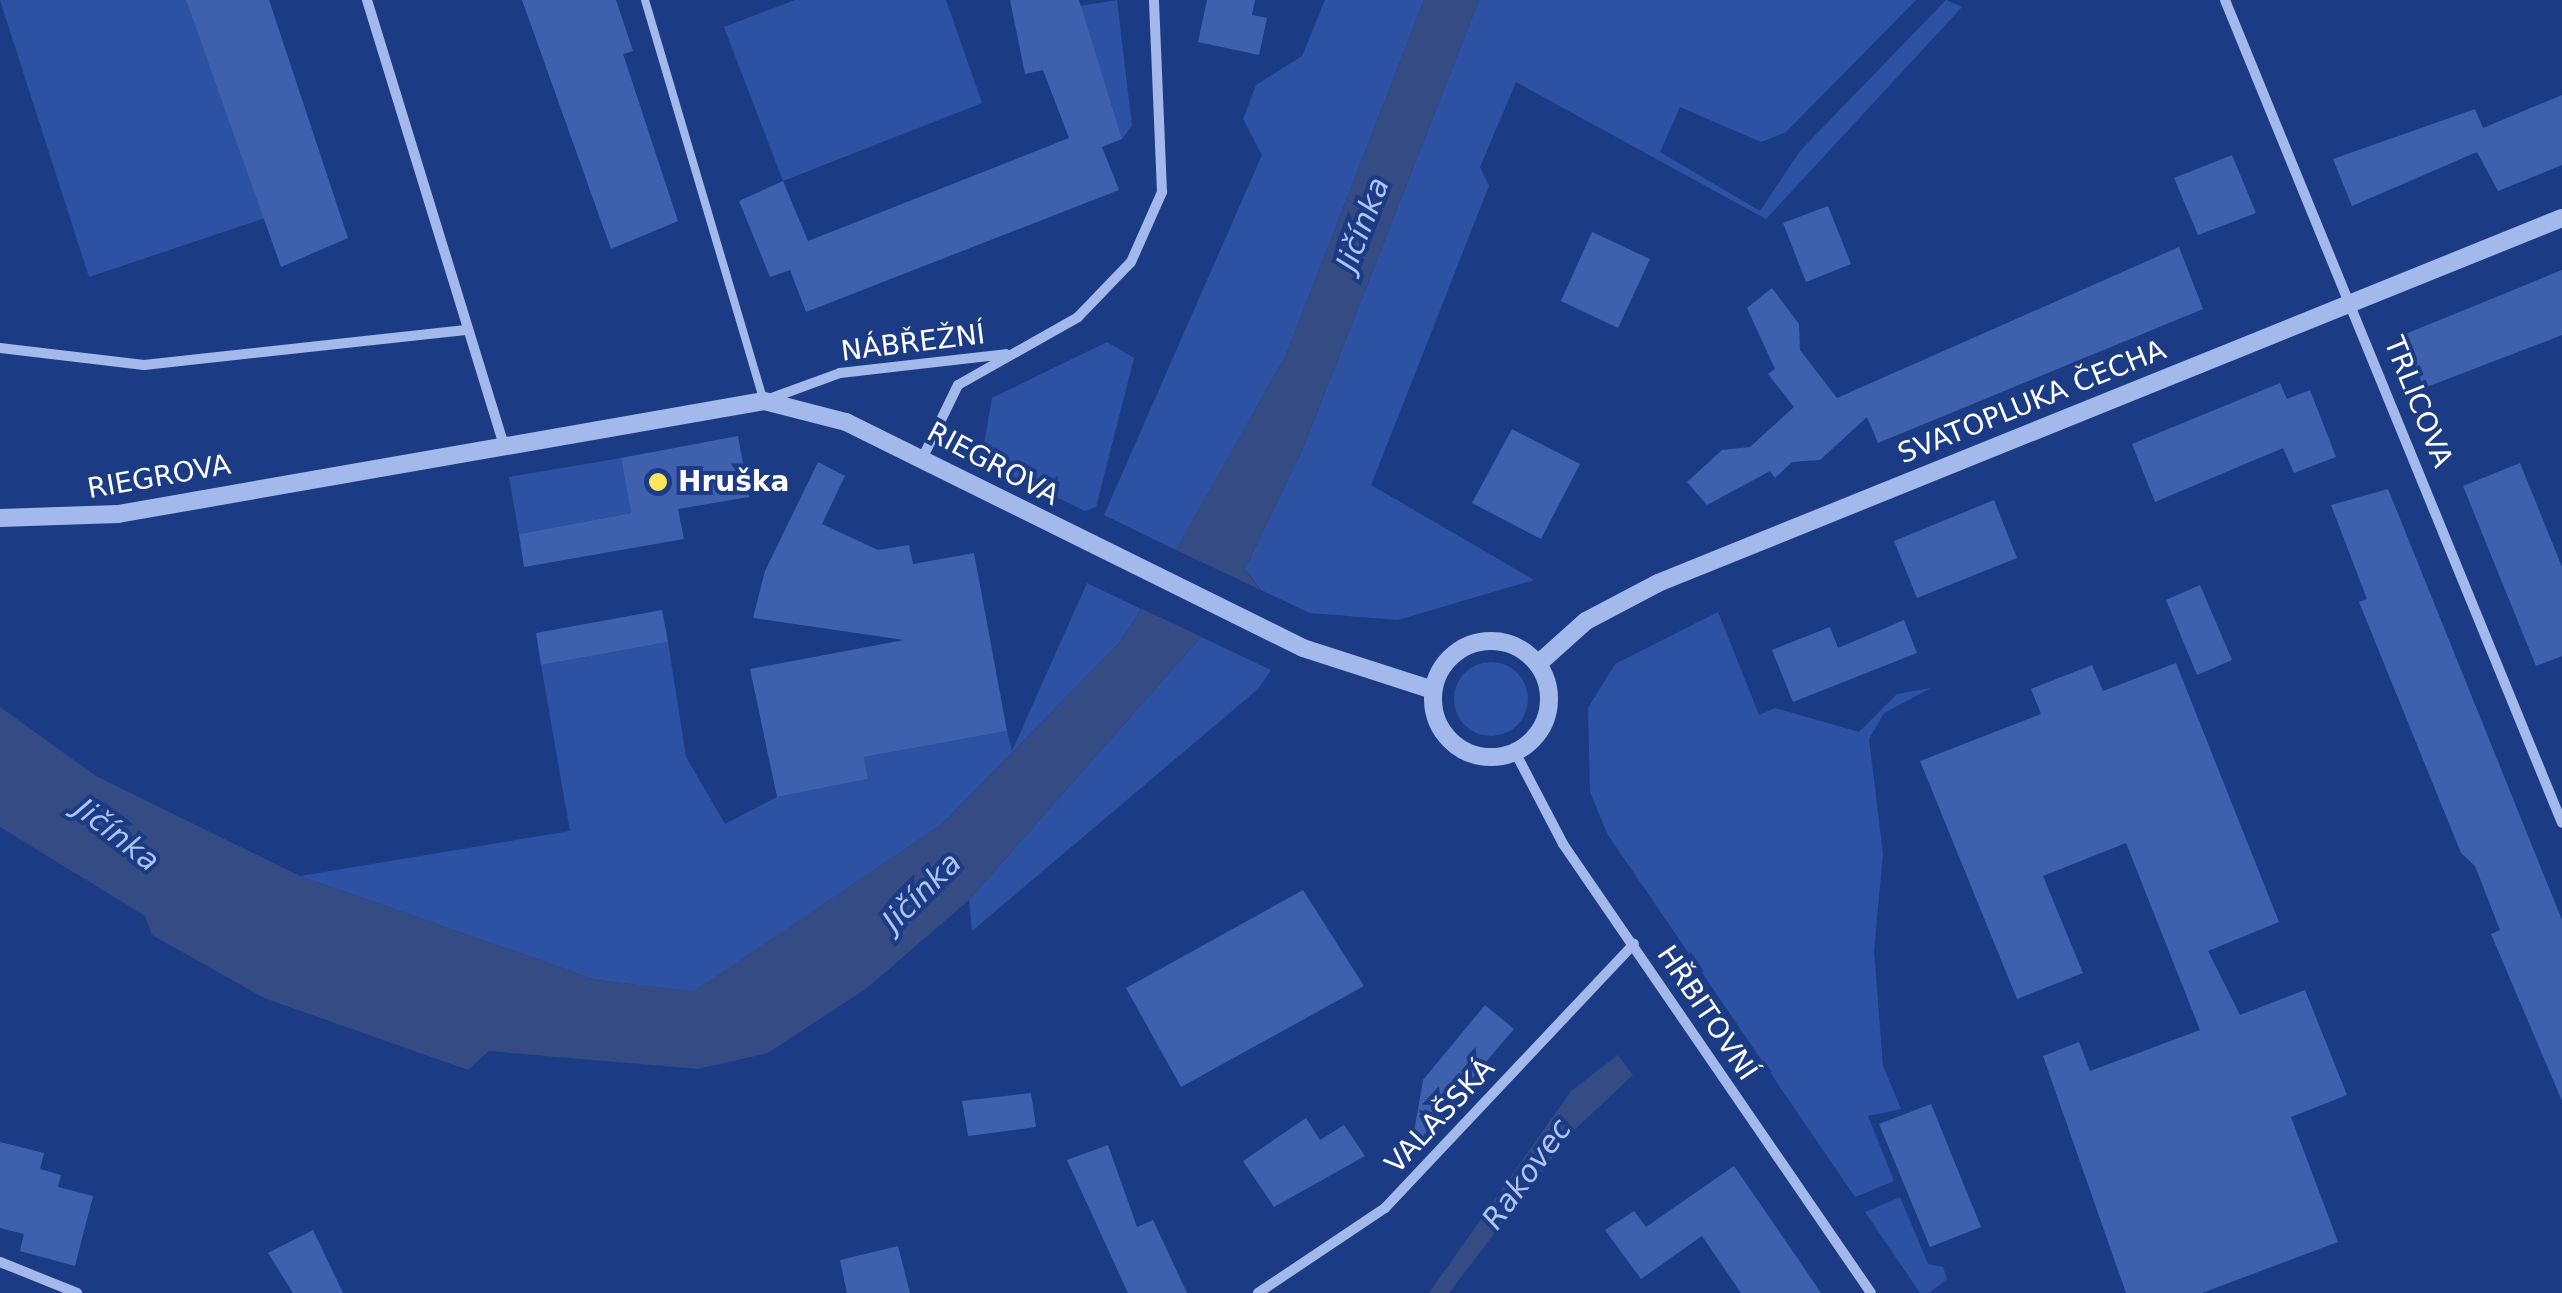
<!DOCTYPE html>
<html>
<head>
<meta charset="utf-8">
<style>
	body { margin:0 }
	#map { position:relative; width:2562px; height:1293px; overflow:hidden; background:#1b3b85; font-family:"DejaVu Sans",sans-serif }
	div>[style] { position:absolute }
	[style*='--x'] { left:calc(var(--x)*1px); top:calc(var(--y)*1px); width:calc(var(--w)*1px); rotate:calc(var(--a)*1deg) }
	.green>* { inset:0; background:#2e52a3 }
	.round { border-radius:50% }
	.water>* { inset:0; background:#344b83 }
	.pier>* { inset:0; background:#1b3b85 }
	.building>* { inset:0; background:#3f61ad }
	.service>* { height:8px; margin:-4px; padding:0 4px; transform-origin:4px; border-radius:4px; background:#a3b9eb }
	.minor>* { height:10px; margin:-5px; padding:0 5px; transform-origin:5px; border-radius:5px; background:#a3b9eb }
	.tertiary>* { height:18px; margin:-9px; padding:0 9px; transform-origin:9px; border-radius:9px; background:#a3b9eb }
	.tertiary>.ring { margin:-9px; padding:0; box-sizing:content-box; background:none; border:18px solid #a3b9eb; border-radius:50% }
	.dots>* { width:28px; height:28px; translate:-50% -50%; box-sizing:border-box; border:5px solid #1b3b85; border-radius:50% }
	span { translate:-50% -50%; white-space:nowrap; text-align:center; line-height:1.15; -webkit-text-stroke:8px #1b3b85; paint-order:stroke }
	.street-label { font-size:28px; color:#fff }
	.poi-label { font-size:28px; color:#fff; font-weight:700 }
	.left { translate:0 -50%; text-align:left }
	.water-label { font-size:30px; color:#aec4f3; font-style:italic }
</style>
</head>
<body>
<div id="map">
	<div class="green">
		<i style="clip-path:polygon(0 0,186px 0,265px 218px,89px 277px)"></i>
		<i style="clip-path:polygon(795px 0,946px 0,982px 103px,783px 181px,724px 27px)"></i>
		<i style="clip-path:polygon(1117px 0,1132px 126px,1122px 139px,1080px 6px)"></i>
		<i style="clip-path:polygon(1325px 0,1424px 0,1286px 355px,1176px 550px,1104px 515px,1262px 155px,1243px 119px,1256px 85px,1302px 56px)"></i>
		<i style="clip-path:polygon(1479px 0,1916px 0,1786px 132px,1761px 142px,1680px 107px,1660px 152px,1760px 211px,1800px 151px,1946px 0,1962px 7px,1766px 219px,1516px 82px,1480px 167px,1489px 186px,1371px 485px,1534px 580px,1398px 620px,1310px 613px,1261px 590px,1245px 569px,1304px 446px)"></i>
		<i style="clip-path:polygon(1107px 342px,1134px 358px,1096px 507px,1085px 511px,981px 461px,992px 398px)"></i>
		<i style="clip-path:polygon(621px 458px,631px 513px,519px 534px,509px 477px)"></i>
		<i style="clip-path:polygon(1087px 583px,1141px 609px,1119px 643px,942px 824px,694px 992px,596px 980px,300px 876px,570px 831px,541px 665px,668px 642px,686px 757px,725px 824px,777px 797px,868px 779px,864px 757px,1007px 731px,1012px 751px)"></i>
		<i style="clip-path:polygon(1718px 612px,1759px 715px,1775px 708px,1859px 732px,1897px 694px,1931px 688px,1884px 713px,1869px 739px,1883px 854px,1874px 951px,1883px 1066px,1901px 1109px,1868px 1116px,1894px 1181px,1855px 1197px,1608px 835px,1590px 792px,1588px 708px,1615px 664px)"></i>
		<i style="clip-path:polygon(1201px 637px,1271px 670px,1258px 689px,972px 931px,969px 900px)"></i>
		<i class="round" style="left:1454px;top:662px;width:74px;height:74px"></i>
		<i style="clip-path:polygon(1900px 1197px,1928px 1264px,1943px 1267px,1947px 1279px,1929px 1293px,1920px 1293px,1865px 1212px)"></i>
	</div>
	<div class="water">
		<i style="clip-path:polygon(1424px 0,1479px 0,1304px 446px,1245px 569px,1260px 590px,1201px 637px,969px 900px,867px 988px,768px 1053px,698px 1069px,489px 1051px,468px 1070px,264px 998px,152px 935px,145px 916px,0 827px,0 707px,96px 776px,300px 876px,596px 980px,694px 991px,942px 824px,1119px 643px,1141px 609px,1149px 537px,1176px 549px,1286px 355px)"></i>
		<i style="clip-path:polygon(1618px 1055px,1633px 1075px,1571px 1133px,1449px 1293px,1429px 1293px,1571px 1091px)"></i>
	</div>
	<div class="pier">
		<i style="clip-path:polygon(1144px 535px,1265px 592px,1206px 639px,1136px 606px)"></i>
	</div>
	<div class="building">
		<i style="clip-path:polygon(186px 0,269px 0,348px 238px,281px 267px)"></i>
		<i style="clip-path:polygon(522px 0,616px 0,633px 51px,623px 54px,678px 221px,611px 249px)"></i>
		<i style="clip-path:polygon(1010px 0,1079px 0,1122px 139px,1102px 147px,1119px 190px,806px 312px,790px 270px,770px 277px,739px 201px,783px 181px,808px 241px,1069px 138px,1043px 70px,1025px 74px)"></i>
		<i style="clip-path:polygon(1207px 0,1255px 0,1252px 15px,1267px 18px,1259px 55px,1198px 42px)"></i>
		<i style="clip-path:polygon(2562px 95px,2562px 165px,2498px 191px,2477px 152px,2352px 206px,2333px 159px,2475px 109px,2483px 128px)"></i>
		<i style="clip-path:polygon(2232px 155px,2256px 213px,2198px 235px,2174px 178px)"></i>
		<i style="clip-path:polygon(1828px 206px,1851px 264px,1806px 282px,1783px 223px)"></i>
		<i style="clip-path:polygon(1592px 232px,1650px 259px,1618px 328px,1561px 301px)"></i>
		<i style="clip-path:polygon(2179px 247px,2203px 309px,1878px 443px,1867px 417px,1820px 460px,1792px 462px,1775px 478px,1770px 471px,1707px 505px,1687px 482px,1722px 450px,1750px 447px,1794px 407px,1768px 374px,1775px 369px,1747px 308px,1772px 288px,1799px 324px,1800px 350px,1837px 398px)"></i>
		<i style="clip-path:polygon(2562px 270px,2562px 335px,2424px 388px,2403px 335px)"></i>
		<i style="clip-path:polygon(2280px 383px,2287px 399px,2310px 390px,2336px 457px,2294px 473px,2283px 448px,2155px 502px,2132px 444px)"></i>
		<i style="clip-path:polygon(1512px 429px,1580px 464px,1541px 539px,1472px 503px)"></i>
		<i style="clip-path:polygon(738px 436px,749px 497px,678px 509px,684px 539px,524px 567px,519px 534px,631px 513px,621px 458px)"></i>
		<i style="clip-path:polygon(818px 462px,845px 476px,822px 524px,878px 550px,909px 545px,913px 564px,974px 553px,1007px 731px,864px 757px,868px 779px,777px 797px,750px 669px,904px 640px,753px 618px,765px 571px)"></i>
		<i style="clip-path:polygon(2520px 463px,2562px 567px,2562px 656px,2536px 666px,2463px 486px)"></i>
		<i style="clip-path:polygon(2388px 489px,2562px 920px,2562px 1101px,2491px 934px,2500px 930px,2475px 866px,2461px 853px,2359px 602px,2367px 599px,2331px 505px)"></i>
		<i style="clip-path:polygon(1994px 500px,2017px 558px,1917px 598px,1894px 541px)"></i>
		<i style="clip-path:polygon(2200px 585px,2232px 660px,2197px 675px,2166px 600px)"></i>
		<i style="clip-path:polygon(662px 610px,668px 642px,541px 665px,536px 633px)"></i>
		<i style="clip-path:polygon(1904px 620px,1917px 653px,1793px 702px,1772px 650px,1830px 627px,1838px 648px)"></i>
		<i style="clip-path:polygon(2176px 663px,2279px 922px,2208px 951px,2240px 1015px,2305px 990px,2347px 1095px,2291px 1117px,2338px 1242px,2202px 1293px,2126px 1293px,2043px 1056px,2079px 1042px,2090px 1071px,2200px 1030px,2126px 843px,2043px 876px,2083px 973px,2017px 999px,1920px 761px,2041px 714px,2031px 689px,2092px 665px,2103px 691px)"></i>
		<i style="clip-path:polygon(1303px 890px,1364px 986px,1181px 1087px,1126px 988px)"></i>
		<i style="clip-path:polygon(1485px 1005px,1514px 1029px,1411px 1150px,1423px 1080px)"></i>
		<i style="clip-path:polygon(1031px 1093px,1036px 1127px,968px 1136px,962px 1101px)"></i>
		<i style="clip-path:polygon(1931px 1104px,1981px 1227px,1930px 1247px,1879px 1124px)"></i>
		<i style="clip-path:polygon(1306px 1118px,1320px 1140px,1344px 1125px,1365px 1156px,1274px 1207px,1243px 1161px)"></i>
		<i style="clip-path:polygon(0 1142px,44px 1153px,40px 1169px,61px 1175px,58px 1187px,93px 1196px,75px 1266px,20px 1251px,24px 1234px,0 1228px)"></i>
		<i style="clip-path:polygon(1108px 1145px,1137px 1227px,1153px 1220px,1187px 1293px,1128px 1293px,1067px 1160px)"></i>
		<i style="clip-path:polygon(1734px 1166px,1798px 1259px,1821px 1293px,1741px 1293px,1702px 1236px,1641px 1279px,1605px 1230px,1634px 1211px,1646px 1227px)"></i>
		<i style="clip-path:polygon(313px 1230px,343px 1293px,293px 1293px,268px 1253px)"></i>
		<i style="clip-path:polygon(898px 1246px,910px 1293px,847px 1293px,840px 1260px)"></i>
	</div>
	<div class="service">
		<i style="--x:645;--y:0;--w:415;--a:73.5"></i>
	</div>
	<div class="minor">
		<i style="--x:367;--y:0;--w:465;--a:72.9"></i>
		<i style="--x:2225;--y:0;--w:889;--a:67.73"></i>
		<i style="--x:0;--y:348;--w:145;--a:6.7"></i>
		<i style="--x:144;--y:365;--w:326;--a:-6.2"></i>
		<i style="--x:769;--y:399;--w:76;--a:-20.1"></i>
		<i style="--x:840;--y:373;--w:167;--a:-6.5"></i>
		<i style="--x:923;--y:457;--w:80;--a:-64.1"></i>
		<i style="--x:958;--y:385;--w:138;--a:-29.5"></i>
		<i style="--x:1078;--y:317;--w:76;--a:-46.1"></i>
		<i style="--x:1131;--y:262;--w:77;--a:-66.1"></i>
		<i style="--x:1162;--y:192;--w:192;--a:-92.4"></i>
		<i style="--x:1515;--y:752;--w:104;--a:62.4"></i>
		<i style="--x:1563;--y:844;--w:544;--a:55.55"></i>
		<i style="--x:0;--y:1262;--w:83;--a:21.9"></i>
		<i style="--x:1258;--y:1293;--w:153;--a:-33.8"></i>
		<i style="--x:1385;--y:1208;--w:363;--a:-46.7"></i>
	</div>
	<div class="tertiary">
		<i style="--x:0;--y:518;--w:118;--a:-1.9"></i>
		<i style="--x:118;--y:514;--w:656;--a:-9.92"></i>
		<i style="--x:764;--y:401;--w:85;--a:14.4"></i>
		<i style="--x:846;--y:422;--w:510;--a:26.31"></i>
		<i style="--x:1303;--y:648;--w:137;--a:17.9"></i>
		<i class="ring" style="left:1433px;top:641px;width:98px;height:98px"></i>
		<i style="--x:1538;--y:664;--w:64;--a:-41.9"></i>
		<i style="--x:1586;--y:621;--w:81;--a:-27.8"></i>
		<i style="--x:1658;--y:583;--w:975;--a:-21.99"></i>
	</div>
	<div class="dots">
		<i style="left:658px;top:482px;background:#fce55f"></i>
	</div>
	<div class="street-label">
		<span style="left:913px;top:343px;rotate:-7deg">NÁBŘEŽNÍ</span>
		<span style="left:2032px;top:402px;rotate:-22deg">SVATOPLUKA ČECHA</span>
		<span style="left:2418px;top:402px;rotate:68deg">TRLICOVA</span>
		<span style="left:993px;top:464px;rotate:28deg">RIEGROVA</span>
		<span style="left:159px;top:477px;rotate:-10deg">RIEGROVA</span>
		<span style="left:1707px;top:1013px;rotate:56deg">HŘBITOVNÍ</span>
		<span style="left:1440px;top:1116px;rotate:-47deg">VALAŠSKÁ</span>
	</div>
	<div class="poi-label">
		<span class="left" style="left:678px;top:482px">Hruška</span>
	</div>
	<div class="water-label">
		<span style="left:1363px;top:224px;rotate:-69deg">Jičínka</span>
		<span style="left:117px;top:835px;rotate:38deg">Jičínka</span>
		<span style="left:922px;top:892px;rotate:-45deg">Jičínka</span>
		<span style="left:1527px;top:1174px;rotate:-54deg">Rakovec</span>
	</div>
</div>
</body>
</html>
